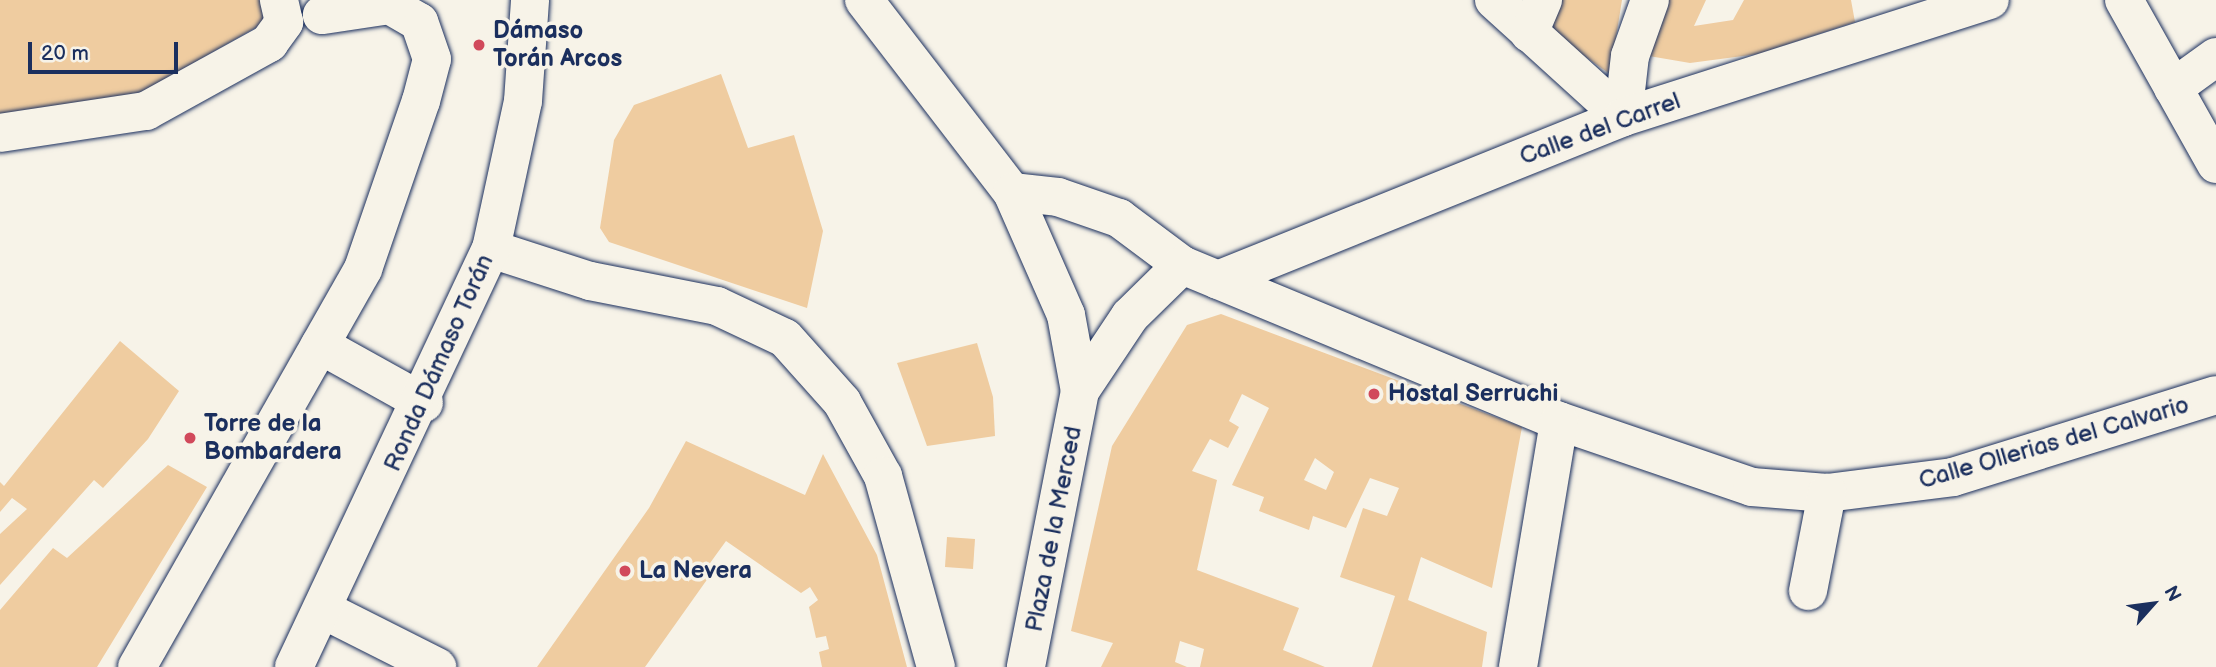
<!DOCTYPE html>
<html>
<head>
<meta charset="utf-8">
<style>
	body { margin:0 }
	#map { position:relative; width:2216px; height:667px; overflow:hidden; background:#f7f3e8; font-family:"Balsamiq Sans",sans-serif }
	div>[style] { position:absolute }
	[style*='--x'] { left:calc(var(--x)*1px); top:calc(var(--y)*1px); width:calc(var(--w)*1px); rotate:calc(var(--a)*1deg) }
	.building>* { inset:0; background:#efcca0 }
	.roads { filter:drop-shadow(0 0 2px #1b2f5e) drop-shadow(0 0 2px #1b2f5e) }
	.minor>* { height:38px; margin:-19px; padding:0 19px; transform-origin:19px; border-radius:19px; background:#f7f3e8 }
	.major>* { height:38px; margin:-19px; padding:0 19px; transform-origin:19px; border-radius:19px; background:#f7f3e8 }
	.dots>* { width:19px; height:19px; translate:-50% -50%; box-sizing:border-box; border:4px solid #f7f3e8; border-radius:50% }
	span { translate:-50% -50%; white-space:nowrap; text-align:center; line-height:1.15; -webkit-text-stroke:7px #f7f3e8; paint-order:stroke }
	.poi-label { font-size:24px; color:#1b2f5e; font-weight:700 }
	.left { translate:0 -50%; text-align:left }
	.street-label { font-size:24px; color:#1b2f5e }
	.north { position:absolute; left:2118px; top:569px; width:70px; height:70px; -webkit-text-stroke:5px #f7f3e8; paint-order:stroke; rotate:62deg; font-size:19px; font-weight:700; line-height:28px; text-align:center; color:#1b2f5e }
	.north::after { content:''; display:block; margin:auto; width:24px; height:32px; background:#1b2f5e; clip-path:polygon(50% 0,100% 100%,50% 72%,0 100%) }
	.scale { position:absolute; left:28px; top:42px; width:150px; height:32px; box-sizing:border-box; border:4px solid #1b2f5e; border-top:0; padding-left:9px; font-size:21px; line-height:24px; white-space:nowrap; color:#1b2f5e; -webkit-text-stroke:5px #f7f3e8; paint-order:stroke }
</style>
</head>
<body>
<div id="map">
	<div class="building">
		<i style="clip-path:polygon(0 0,260px 0,264px 23px,142px 92px,0 119px)"></i>
		<i style="clip-path:polygon(1555px 0,1622px 0,1610px 74px,1541px 26px)"></i>
		<i style="clip-path:polygon(1660px 0,1706px 0,1694px 26px,1733px 20px,1744px 0,1851px 0,1855px 22px,1758px 54px,1690px 63px,1643px 55px)"></i>
		<i style="clip-path:polygon(721px 74px,748px 148px,794px 135px,823px 231px,807px 308px,609px 242px,600px 228px,614px 140px,634px 105px)"></i>
		<i style="clip-path:polygon(evenodd,1221px 314px,1522px 427px,1492px 588px,1421px 557px,1408px 600px,1487px 632px,1482px 667px,1372px 667px,1395px 596px,1340px 577px,1363px 508px,1387px 516px,1399px 488px,1370px 478px,1346px 528px,1313px 516px,1309px 530px,1259px 511px,1264px 497px,1232px 485px,1269px 408px,1242px 394px,1229px 421px,1239px 427px,1228px 448px,1210px 439px,1192px 471px,1217px 480px,1197px 570px,1299px 608px,1283px 650px,1325px 667px,1200px 667px,1204px 649px,1180px 641px,1175px 662px,1187px 667px,1101px 667px,1113px 643px,1071px 631px,1112px 446px,1187px 325px,1221px 314px,1315px 458px,1334px 472px,1326px 490px,1304px 480px,1315px 458px)"></i>
		<i style="clip-path:polygon(120px 341px,179px 391px,148px 439px,103px 488px,94px 480px,0 585px,0 534px,27px 509px,12px 498px,0 512px,0 482px,4px 486px)"></i>
		<i style="clip-path:polygon(977px 343px,993px 397px,995px 436px,927px 446px,897px 363px)"></i>
		<i style="clip-path:polygon(686px 441px,805px 495px,823px 454px,877px 555px,907px 667px,822px 667px,819px 652px,829px 649px,826px 636px,816px 638px,809px 607px,818px 600px,810px 587px,801px 593px,726px 541px,705px 570px,711px 574px,645px 667px,537px 667px,649px 508px)"></i>
		<i style="clip-path:polygon(168px 465px,207px 487px,97px 667px,0 667px,0 610px,53px 548px,67px 558px)"></i>
		<i style="clip-path:polygon(947px 537px,975px 539px,973px 569px,945px 567px)"></i>
	</div>
	<div class="roads">
		<div class="minor">
			<i style="--x:864;--y:0;--w:242;--a:52.4"></i>
			<i style="--x:1012;--y:192;--w:134;--a:66.3"></i>
			<i style="--x:1066;--y:315;--w:77;--a:79.6"></i>
			<i style="--x:1080;--y:391;--w:281;--a:101.1"></i>
			<i style="--x:1494;--y:0;--w:174;--a:42.2"></i>
			<i style="--x:2124;--y:0;--w:188;--a:60.7"></i>
			<i style="--x:1529;--y:33;--w:36;--a:-67"></i>
			<i style="--x:2173;--y:88;--w:53;--a:-35.8"></i>
			<i style="--x:1623;--y:117;--w:61;--a:-83.5"></i>
			<i style="--x:1630;--y:56;--w:59;--a:-70.3"></i>
			<i style="--x:0;--y:133;--w:148;--a:-8.6"></i>
			<i style="--x:146;--y:111;--w:141;--a:-28.9"></i>
			<i style="--x:269;--y:43;--w:26;--a:-54"></i>
			<i style="--x:284;--y:22;--w:23;--a:-103"></i>
			<i style="--x:1012;--y:192;--w:46;--a:6.2"></i>
			<i style="--x:1058;--y:197;--w:65;--a:19"></i>
			<i style="--x:1119;--y:218;--w:79;--a:36.7"></i>
			<i style="--x:1182;--y:265;--w:408;--a:22.5"></i>
			<i style="--x:1559;--y:421;--w:204;--a:18.9"></i>
			<i style="--x:1752;--y:487;--w:75;--a:4.6"></i>
			<i style="--x:1827;--y:493;--w:127;--a:-7.2"></i>
			<i style="--x:1953;--y:477;--w:275;--a:-17.3"></i>
			<i style="--x:491;--y:249;--w:104;--a:17.9"></i>
			<i style="--x:590;--y:281;--w:129;--a:11.1"></i>
			<i style="--x:717;--y:306;--w:75;--a:25.2"></i>
			<i style="--x:785;--y:338;--w:86;--a:48.3"></i>
			<i style="--x:842;--y:402;--w:85;--a:61"></i>
			<i style="--x:883;--y:476;--w:198;--a:74.5"></i>
			<i style="--x:1218;--y:280;--w:437;--a:-21.9"></i>
			<i style="--x:1623;--y:117;--w:385;--a:-17.7"></i>
			<i style="--x:320;--y:345;--w:119;--a:29.1"></i>
			<i style="--x:1080;--y:391;--w:90;--a:-56.3"></i>
			<i style="--x:1130;--y:316;--w:73;--a:-44.4"></i>
			<i style="--x:1808;--y:591;--w:100;--a:-79"></i>
			<i style="--x:324;--y:610;--w:127;--a:26.8"></i>
			<i style="--x:137;--y:667;--w:458;--a:-60.4"></i>
			<i style="--x:363;--y:269;--w:178;--a:-71"></i>
			<i style="--x:421;--y:101;--w:43;--a:-75.3"></i>
			<i style="--x:432;--y:59;--w:39;--a:-109"></i>
			<i style="--x:419;--y:22;--w:34;--a:-150"></i>
			<i style="--x:390;--y:5;--w:69;--a:171.6"></i>
			<i style="--x:1518;--y:667;--w:249;--a:-80.5"></i>
		</div>
		<div class="major">
			<i style="--x:294;--y:667;--w:462;--a:-64.8"></i>
			<i style="--x:491;--y:249;--w:151;--a:-77.8"></i>
			<i style="--x:523;--y:101;--w:101;--a:-86"></i>
		</div>
	</div>
	<div class="dots">
		<i style="left:479px;top:45px;background:#d1495b"></i>
		<i style="left:1374px;top:394px;background:#d1495b"></i>
		<i style="left:190px;top:438px;background:#d1495b"></i>
		<i style="left:625px;top:571px;background:#d1495b"></i>
	</div>
	<div class="poi-label">
		<span class="left" style="left:493px;top:45px">Dámaso<br>Torán Arcos</span>
		<span class="left" style="left:1388px;top:394px">Hostal Serruchi</span>
		<span class="left" style="left:204px;top:438px">Torre de la<br>Bombardera</span>
		<span class="left" style="left:639px;top:571px">La Nevera</span>
	</div>
	<div class="street-label">
		<span style="left:1600px;top:129px;rotate:-20deg">Calle del Carrel</span>
		<span style="left:439px;top:363px;rotate:-66deg">Ronda Dámaso Torán</span>
		<span style="left:2054px;top:443px;rotate:-16deg">Calle Ollerias del Calvario</span>
		<span style="left:1054px;top:529px;rotate:-79deg">Plaza de la Merced</span>
	</div>
	<div class="north">N</div>
	<div class="scale">20 m</div>
</div>
</body>
</html>
